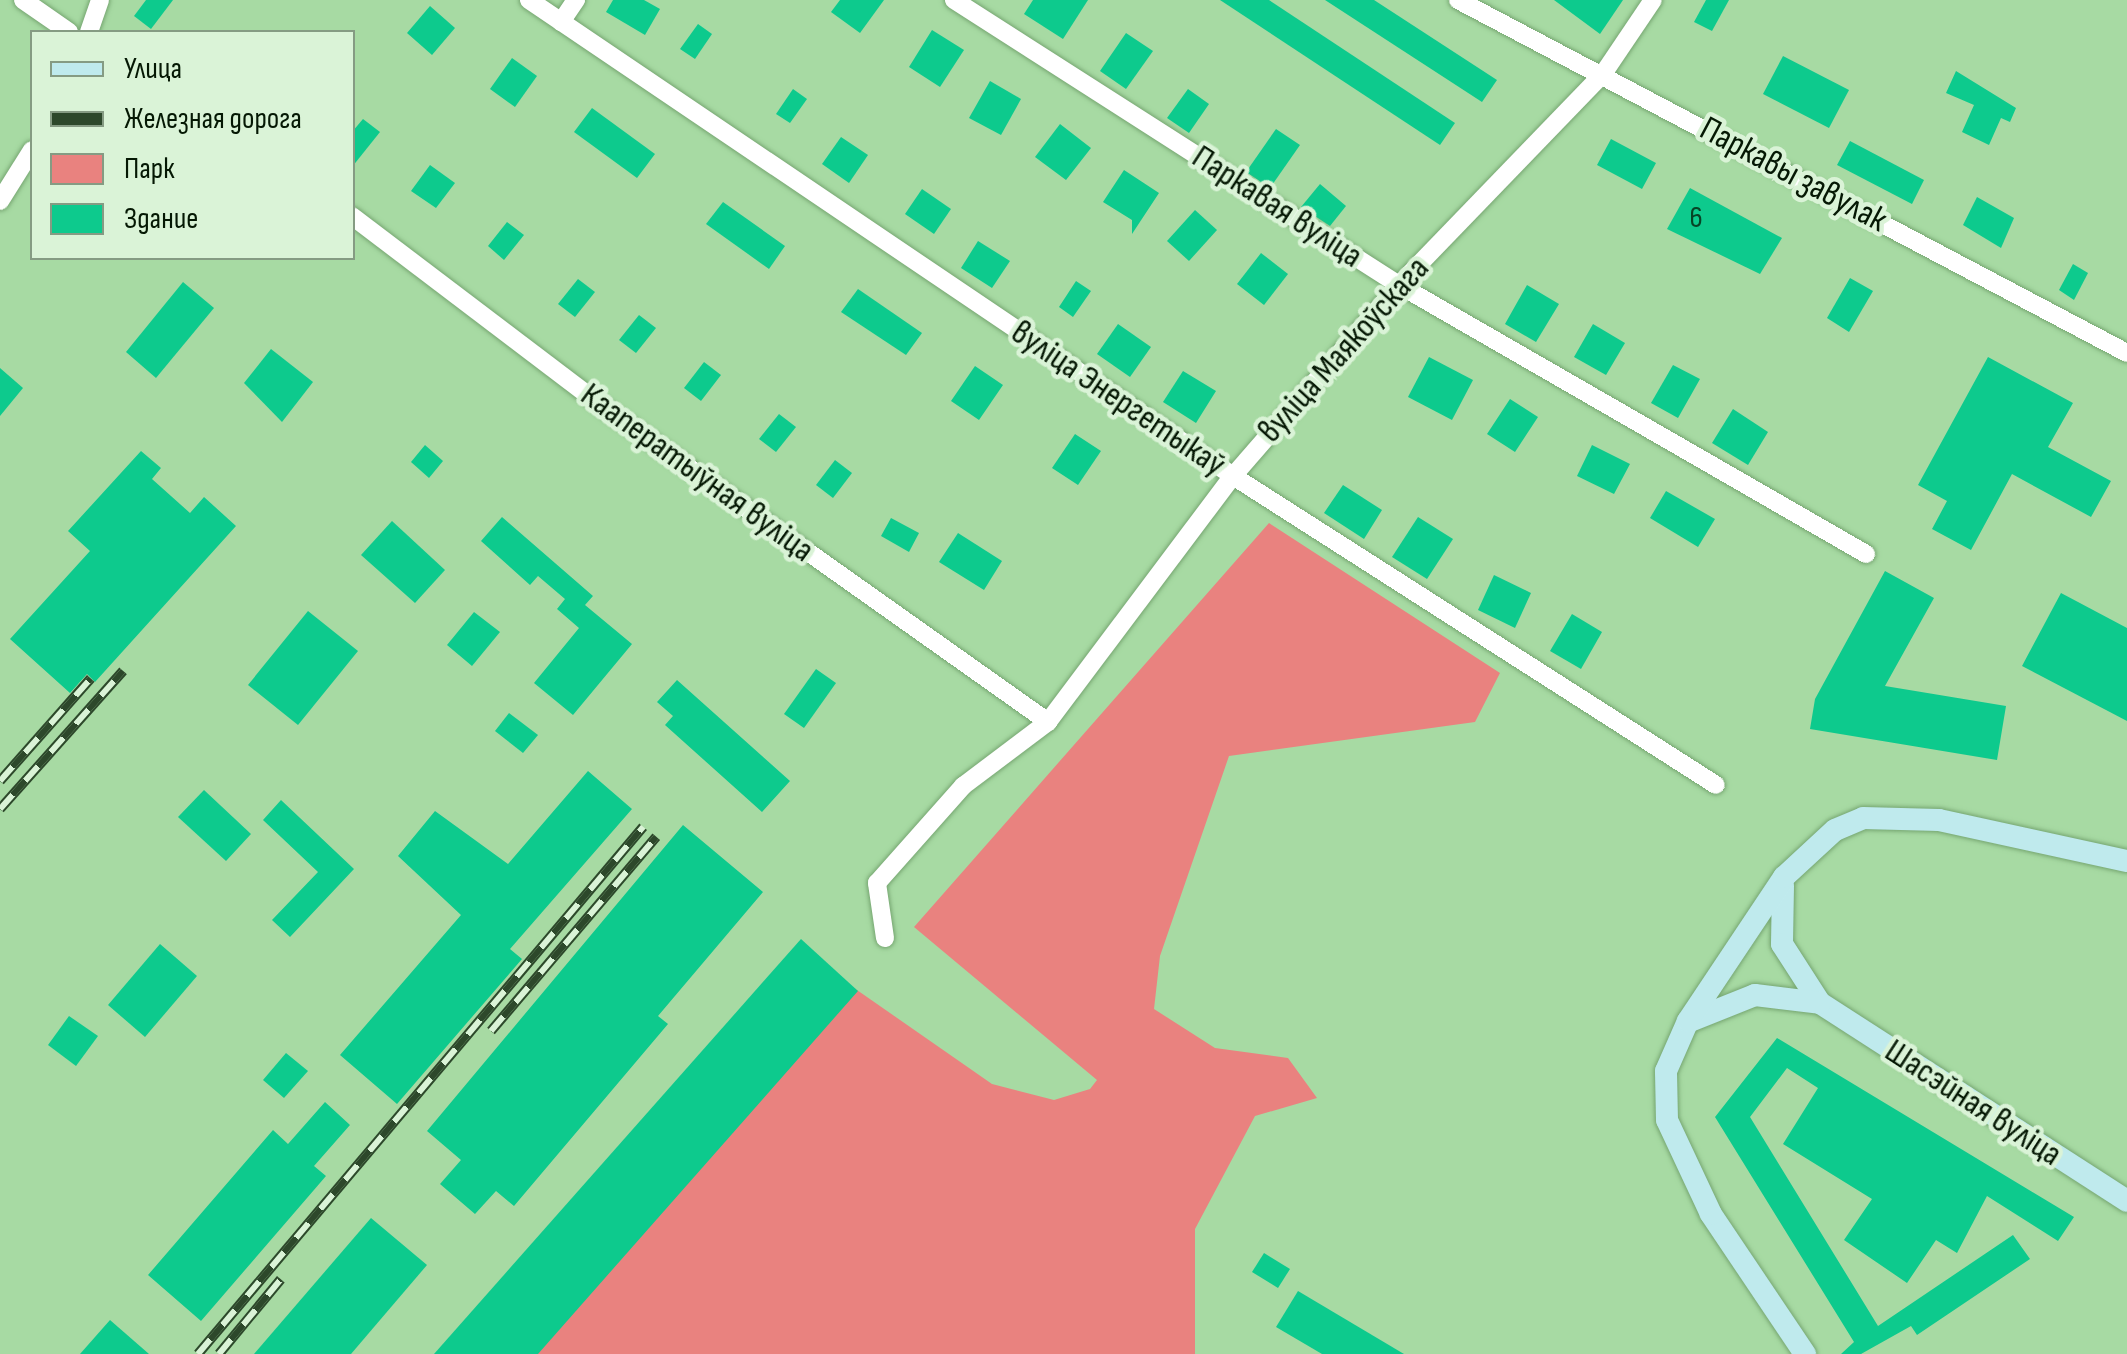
<!DOCTYPE html>
<html>
<head>
<meta charset="utf-8">
<style>
	body { margin:0 }
	#map { position:relative; width:2127px; height:1354px; overflow:hidden; background:#a7daa3; font-family:"Sofia Sans Condensed",sans-serif }
	div>[style] { position:absolute }
	[style*='--x'] { left:calc(var(--x)*1px); top:calc(var(--y)*1px); width:calc(var(--w)*1px); rotate:calc(var(--a)*1deg) }
	.green>* { inset:0; background:#e9827f }
	.building>* { inset:0; background:#0dca8d }
	.roads { filter:drop-shadow(0 0 2px #76a671) drop-shadow(0 0 2px #76a671) }
	.minor>* { height:18px; margin:-9px; padding:0 9px; transform-origin:9px; border-radius:9px; background:#fff }
	.secondary>* { height:22px; margin:-11px; padding:0 11px; transform-origin:11px; border-radius:11px; background:#bfeaed }
	.rail>* { height:10px; margin-top:-5px; transform-origin:0; background:repeating-linear-gradient(90deg,#daf3d7 0 19px,#2d482b 0 38px); box-sizing:border-box; border-block:2px solid #2d482b }
	span { translate:-50% -50%; white-space:nowrap; text-align:center; line-height:1.15; -webkit-text-stroke:9px #daf3d7; paint-order:stroke }
	.number-label { font-size:30px; color:#074426 }
	.number-label span { -webkit-text-stroke-width:0 }
	.street-label { font-size:35px; color:#051804 }
	.legend { position:absolute; left:30px; top:30px; width:325px; height:230px; box-sizing:border-box; background:#daf3d7; border:2px solid #859b83; margin:0; padding:12px 18px; list-style:none; font-size:30px; color:#051804 }
	.legend li { display:flex; align-items:center; gap:20px; height:50px }
	.legend b { width:50px; border:2px solid #859b83 }
</style>
</head>
<body>
<div id="map">
	<div class="green">
		<i style="clip-path:polygon(1269px 523px,1500px 673px,1475px 722px,1229px 756px,1160px 956px,1154px 1009px,1215px 1048px,1288px 1058px,1317px 1098px,1255px 1116px,1195px 1229px,1195px 1354px,520px 1354px,844px 981px,992px 1084px,1054px 1100px,1090px 1089px,1097px 1080px,914px 927px)"></i>
	</div>
	<div class="building">
		<i style="clip-path:polygon(146px 0,173px 0,151px 29px,134px 16px)"></i>
		<i style="clip-path:polygon(613px 0,644px 0,660px 9px,645px 35px,606px 12px)"></i>
		<i style="clip-path:polygon(840px 0,884px 0,860px 33px,831px 12px)"></i>
		<i style="clip-path:polygon(1033px 0,1088px 0,1063px 39px,1024px 14px)"></i>
		<i style="clip-path:polygon(1220px 0,1269px 0,1455px 123px,1440px 145px)"></i>
		<i style="clip-path:polygon(1325px 0,1374px 0,1497px 80px,1482px 102px)"></i>
		<i style="clip-path:polygon(1554px 0,1623px 0,1600px 34px)"></i>
		<i style="clip-path:polygon(1706px 0,1729px 0,1712px 31px,1694px 22px)"></i>
		<i style="clip-path:polygon(430px 6px,455px 28px,432px 55px,407px 33px)"></i>
		<i style="clip-path:polygon(698px 24px,712px 34px,695px 59px,680px 49px)"></i>
		<i style="clip-path:polygon(932px 30px,964px 50px,940px 87px,909px 67px)"></i>
		<i style="clip-path:polygon(1126px 33px,1153px 51px,1126px 89px,1100px 71px)"></i>
		<i style="clip-path:polygon(1783px 56px,1849px 90px,1829px 128px,1763px 94px)"></i>
		<i style="clip-path:polygon(512px 58px,537px 76px,515px 107px,490px 89px)"></i>
		<i style="clip-path:polygon(1956px 71px,2016px 108px,2010px 122px,2001px 118px,1989px 145px,1962px 132px,1974px 105px,1946px 93px)"></i>
		<i style="clip-path:polygon(990px 81px,1021px 99px,1001px 135px,969px 118px)"></i>
		<i style="clip-path:polygon(793px 89px,807px 99px,790px 123px,776px 114px)"></i>
		<i style="clip-path:polygon(1188px 89px,1209px 104px,1189px 133px,1167px 118px)"></i>
		<i style="clip-path:polygon(592px 108px,655px 154px,637px 178px,574px 132px)"></i>
		<i style="clip-path:polygon(363px 119px,380px 132px,352px 167px,352px 132px)"></i>
		<i style="clip-path:polygon(1060px 124px,1091px 148px,1066px 180px,1035px 157px)"></i>
		<i style="clip-path:polygon(1276px 129px,1300px 145px,1270px 188px,1246px 172px)"></i>
		<i style="clip-path:polygon(841px 137px,868px 155px,849px 183px,822px 164px)"></i>
		<i style="clip-path:polygon(1611px 139px,1656px 163px,1642px 189px,1597px 165px)"></i>
		<i style="clip-path:polygon(1850px 141px,1924px 180px,1912px 204px,1837px 165px)"></i>
		<i style="clip-path:polygon(430px 165px,455px 183px,436px 208px,411px 191px)"></i>
		<i style="clip-path:polygon(1124px 170px,1159px 193px,1132px 234px,1132px 220px,1103px 202px)"></i>
		<i style="clip-path:polygon(1320px 184px,1346px 206px,1330px 226px,1301px 207px)"></i>
		<i style="clip-path:polygon(1690px 188px,1782px 238px,1760px 274px,1667px 229px)"></i>
		<i style="clip-path:polygon(922px 189px,951px 209px,934px 234px,905px 214px)"></i>
		<i style="clip-path:polygon(1977px 197px,2014px 218px,2001px 248px,1963px 225px)"></i>
		<i style="clip-path:polygon(723px 202px,785px 246px,769px 269px,706px 224px)"></i>
		<i style="clip-path:polygon(1195px 210px,1217px 230px,1189px 261px,1167px 241px)"></i>
		<i style="clip-path:polygon(507px 222px,524px 235px,504px 260px,488px 246px)"></i>
		<i style="clip-path:polygon(978px 241px,1010px 261px,992px 288px,961px 268px)"></i>
		<i style="clip-path:polygon(1261px 253px,1288px 274px,1264px 305px,1237px 284px)"></i>
		<i style="clip-path:polygon(2073px 264px,2088px 273px,2074px 300px,2059px 290px)"></i>
		<i style="clip-path:polygon(1850px 278px,1873px 291px,1849px 332px,1827px 318px)"></i>
		<i style="clip-path:polygon(578px 279px,595px 292px,575px 317px,558px 304px)"></i>
		<i style="clip-path:polygon(1076px 281px,1091px 291px,1073px 317px,1059px 307px)"></i>
		<i style="clip-path:polygon(183px 282px,214px 308px,156px 378px,126px 352px)"></i>
		<i style="clip-path:polygon(1527px 285px,1559px 304px,1536px 342px,1505px 324px)"></i>
		<i style="clip-path:polygon(858px 289px,922px 333px,906px 355px,841px 312px)"></i>
		<i style="clip-path:polygon(639px 315px,656px 328px,636px 353px,619px 340px)"></i>
		<i style="clip-path:polygon(1118px 324px,1151px 347px,1130px 377px,1097px 354px)"></i>
		<i style="clip-path:polygon(1593px 324px,1625px 343px,1606px 375px,1574px 357px)"></i>
		<i style="clip-path:polygon(271px 349px,313px 382px,282px 422px,244px 383px)"></i>
		<i style="clip-path:polygon(1429px 357px,1473px 380px,1452px 420px,1408px 397px)"></i>
		<i style="clip-path:polygon(1988px 357px,2073px 403px,2048px 447px,2111px 481px,2091px 517px,2012px 474px,1971px 550px,1932px 529px,1947px 501px,1918px 485px)"></i>
		<i style="clip-path:polygon(704px 362px,721px 375px,701px 401px,684px 388px)"></i>
		<i style="clip-path:polygon(1673px 365px,1700px 379px,1678px 418px,1651px 403px)"></i>
		<i style="clip-path:polygon(975px 366px,1003px 385px,979px 420px,951px 401px)"></i>
		<i style="clip-path:polygon(0 368px,23px 388px,0 416px)"></i>
		<i style="clip-path:polygon(1183px 371px,1216px 391px,1196px 423px,1163px 402px)"></i>
		<i style="clip-path:polygon(1510px 399px,1538px 417px,1515px 452px,1487px 434px)"></i>
		<i style="clip-path:polygon(1733px 409px,1768px 432px,1748px 465px,1712px 443px)"></i>
		<i style="clip-path:polygon(779px 414px,796px 427px,776px 452px,759px 439px)"></i>
		<i style="clip-path:polygon(1075px 434px,1101px 451px,1078px 485px,1052px 468px)"></i>
		<i style="clip-path:polygon(425px 445px,443px 461px,429px 478px,411px 462px)"></i>
		<i style="clip-path:polygon(1592px 445px,1630px 464px,1614px 494px,1577px 476px)"></i>
		<i style="clip-path:polygon(141px 451px,161px 468px,152px 479px,190px 513px,204px 497px,236px 526px,95px 682px,87px 674px,70px 693px,10px 639px,90px 551px,68px 531px)"></i>
		<i style="clip-path:polygon(835px 460px,852px 473px,833px 498px,816px 485px)"></i>
		<i style="clip-path:polygon(1343px 485px,1382px 510px,1364px 539px,1324px 513px)"></i>
		<i style="clip-path:polygon(1666px 491px,1715px 519px,1698px 547px,1650px 518px)"></i>
		<i style="clip-path:polygon(502px 517px,593px 596px,585px 605px,632px 644px,573px 715px,534px 683px,579px 628px,557px 609px,565px 599px,538px 576px,530px 585px,481px 541px)"></i>
		<i style="clip-path:polygon(1418px 517px,1453px 539px,1427px 579px,1392px 557px)"></i>
		<i style="clip-path:polygon(891px 518px,919px 533px,909px 552px,881px 536px)"></i>
		<i style="clip-path:polygon(392px 521px,445px 570px,415px 603px,361px 555px)"></i>
		<i style="clip-path:polygon(958px 533px,1002px 561px,984px 590px,939px 562px)"></i>
		<i style="clip-path:polygon(1885px 571px,1934px 598px,1885px 686px,2006px 706px,1997px 760px,1810px 729px,1815px 699px)"></i>
		<i style="clip-path:polygon(1494px 575px,1531px 593px,1515px 628px,1478px 610px)"></i>
		<i style="clip-path:polygon(2061px 593px,2127px 628px,2127px 721px,2022px 666px)"></i>
		<i style="clip-path:polygon(308px 611px,358px 651px,298px 725px,248px 685px)"></i>
		<i style="clip-path:polygon(474px 612px,500px 632px,472px 666px,447px 645px)"></i>
		<i style="clip-path:polygon(1572px 614px,1602px 632px,1581px 669px,1550px 651px)"></i>
		<i style="clip-path:polygon(816px 669px,836px 683px,804px 728px,784px 714px)"></i>
		<i style="clip-path:polygon(677px 680px,790px 781px,762px 812px,665px 725px,673px 716px,657px 702px)"></i>
		<i style="clip-path:polygon(509px 713px,538px 735px,523px 753px,495px 731px)"></i>
		<i style="clip-path:polygon(588px 771px,632px 809px,510px 949px,522px 959px,397px 1104px,340px 1055px,461px 915px,398px 856px,435px 811px,508px 864px)"></i>
		<i style="clip-path:polygon(204px 790px,251px 834px,226px 861px,178px 817px)"></i>
		<i style="clip-path:polygon(281px 800px,354px 869px,290px 937px,272px 920px,318px 872px,263px 820px)"></i>
		<i style="clip-path:polygon(683px 825px,763px 892px,658px 1016px,668px 1024px,514px 1206px,496px 1191px,475px 1214px,440px 1184px,461px 1160px,427px 1131px)"></i>
		<i style="clip-path:polygon(801px 939px,858px 991px,538px 1354px,434px 1354px)"></i>
		<i style="clip-path:polygon(160px 944px,197px 976px,145px 1037px,108px 1005px)"></i>
		<i style="clip-path:polygon(69px 1016px,98px 1036px,76px 1066px,48px 1045px)"></i>
		<i style="clip-path:polygon(1777px 1038px,2074px 1217px,2058px 1241px,1987px 1196px,1957px 1253px,1936px 1240px,1907px 1283px,1844px 1240px,1872px 1199px,1783px 1144px,1818px 1088px,1787px 1068px,1750px 1117px,1878px 1326px,2013px 1235px,2030px 1259px,1917px 1335px,1911px 1326px,1861px 1354px,1841px 1354px,1854px 1342px,1715px 1117px)"></i>
		<i style="clip-path:polygon(286px 1053px,308px 1071px,284px 1098px,263px 1080px)"></i>
		<i style="clip-path:polygon(325px 1102px,350px 1125px,314px 1166px,326px 1176px,201px 1321px,148px 1275px,273px 1130px,288px 1144px)"></i>
		<i style="clip-path:polygon(371px 1218px,427px 1265px,351px 1354px,254px 1354px)"></i>
		<i style="clip-path:polygon(1264px 1253px,1290px 1269px,1278px 1288px,1252px 1272px)"></i>
		<i style="clip-path:polygon(1298px 1291px,1404px 1354px,1322px 1354px,1276px 1327px)"></i>
		<i style="clip-path:polygon(110px 1320px,149px 1354px,80px 1354px)"></i>
	</div>
	<div class="roads">
		<div class="minor">
			<i style="--x:23;--y:0;--w:56;--a:34.8"></i>
			<i style="--x:529;--y:0;--w:850;--a:34.06"></i>
			<i style="--x:1233;--y:476;--w:573;--a:32.61"></i>
			<i style="--x:954;--y:0;--w:528;--a:32.64"></i>
			<i style="--x:1399;--y:285;--w:539;--a:29.94"></i>
			<i style="--x:1458;--y:0;--w:756;--a:27.82"></i>
			<i style="--x:561;--y:22;--w:27;--a:-56"></i>
			<i style="--x:89;--y:32;--w:34;--a:-71"></i>
			<i style="--x:0;--y:201;--w:60;--a:-57.9"></i>
			<i style="--x:352;--y:216;--w:323;--a:37.2"></i>
			<i style="--x:609;--y:411;--w:538;--a:35.31"></i>
			<i style="--x:885;--y:938;--w:56;--a:-98.3"></i>
			<i style="--x:877;--y:883;--w:130;--a:-48.4"></i>
			<i style="--x:963;--y:786;--w:106;--a:-37"></i>
			<i style="--x:1048;--y:722;--w:308;--a:-53.1"></i>
			<i style="--x:1233;--y:476;--w:253;--a:-49"></i>
			<i style="--x:1399;--y:285;--w:293;--a:-46"></i>
			<i style="--x:1603;--y:74;--w:89;--a:-56"></i>
		</div>
		<div class="secondary">
			<i style="--x:1783;--y:886;--w:58;--a:91"></i>
			<i style="--x:1782;--y:944;--w:70;--a:57.2"></i>
			<i style="--x:1820;--y:1003;--w:365;--a:32.8"></i>
			<i style="--x:1690;--y:1021;--w:70;--a:-21.8"></i>
			<i style="--x:1755;--y:995;--w:65;--a:7"></i>
			<i style="--x:1805;--y:1354;--w:169;--a:-123.9"></i>
			<i style="--x:1711;--y:1214;--w:104;--a:-115.1"></i>
			<i style="--x:1667;--y:1120;--w:49;--a:-91.2"></i>
			<i style="--x:1666;--y:1071;--w:55;--a:-66.3"></i>
			<i style="--x:1688;--y:1021;--w:173;--a:-56.3"></i>
			<i style="--x:1784;--y:877;--w:69;--a:-42.7"></i>
			<i style="--x:1835;--y:830;--w:30;--a:-23"></i>
			<i style="--x:1863;--y:818;--w:76;--a:1.5"></i>
			<i style="--x:1939;--y:820;--w:192;--a:12.3"></i>
		</div>
	</div>
	<div class="rail">
		<i style="--x:0;--y:781;--w:137;--a:-48.5"></i>
		<i style="--x:0;--y:809;--w:185;--a:-48.3"></i>
		<i style="--x:491;--y:1031;--w:255;--a:-49.6"></i>
		<i style="--x:198;--y:1354;--w:690;--a:-49.82"></i>
		<i style="--x:219;--y:1354;--w:97;--a:-50.4"></i>
	</div>
	<div class="number-label">
		<span style="left:1696px;top:218px">6</span>
	</div>
	<div class="street-label">
		<span style="left:1793px;top:175px;rotate:28deg">Паркавы завулак</span>
		<span style="left:1277px;top:207px;rotate:33deg">Паркавая вуліца</span>
		<span style="left:1344px;top:350px;rotate:-48deg">вуліца Маякоўскага</span>
		<span style="left:1118px;top:399px;rotate:34deg">вуліца Энергетыкаў</span>
		<span style="left:697px;top:473px;rotate:36deg">Кааператыўная вуліца</span>
		<span style="left:1973px;top:1103px;rotate:33deg">Шасэйная вуліца</span>
	</div>
	<ul class="legend">
	<li><b style="height:12px;background:#bfeaed"></b>Улица</li>
	<li><b style="height:12px;background:#2d482b"></b>Железная дорога</li>
	<li><b style="height:28px;background:#e9827f"></b>Парк</li>
	<li><b style="height:28px;background:#0dca8d"></b>Здание</li>
	</ul>
</div>
</body>
</html>
